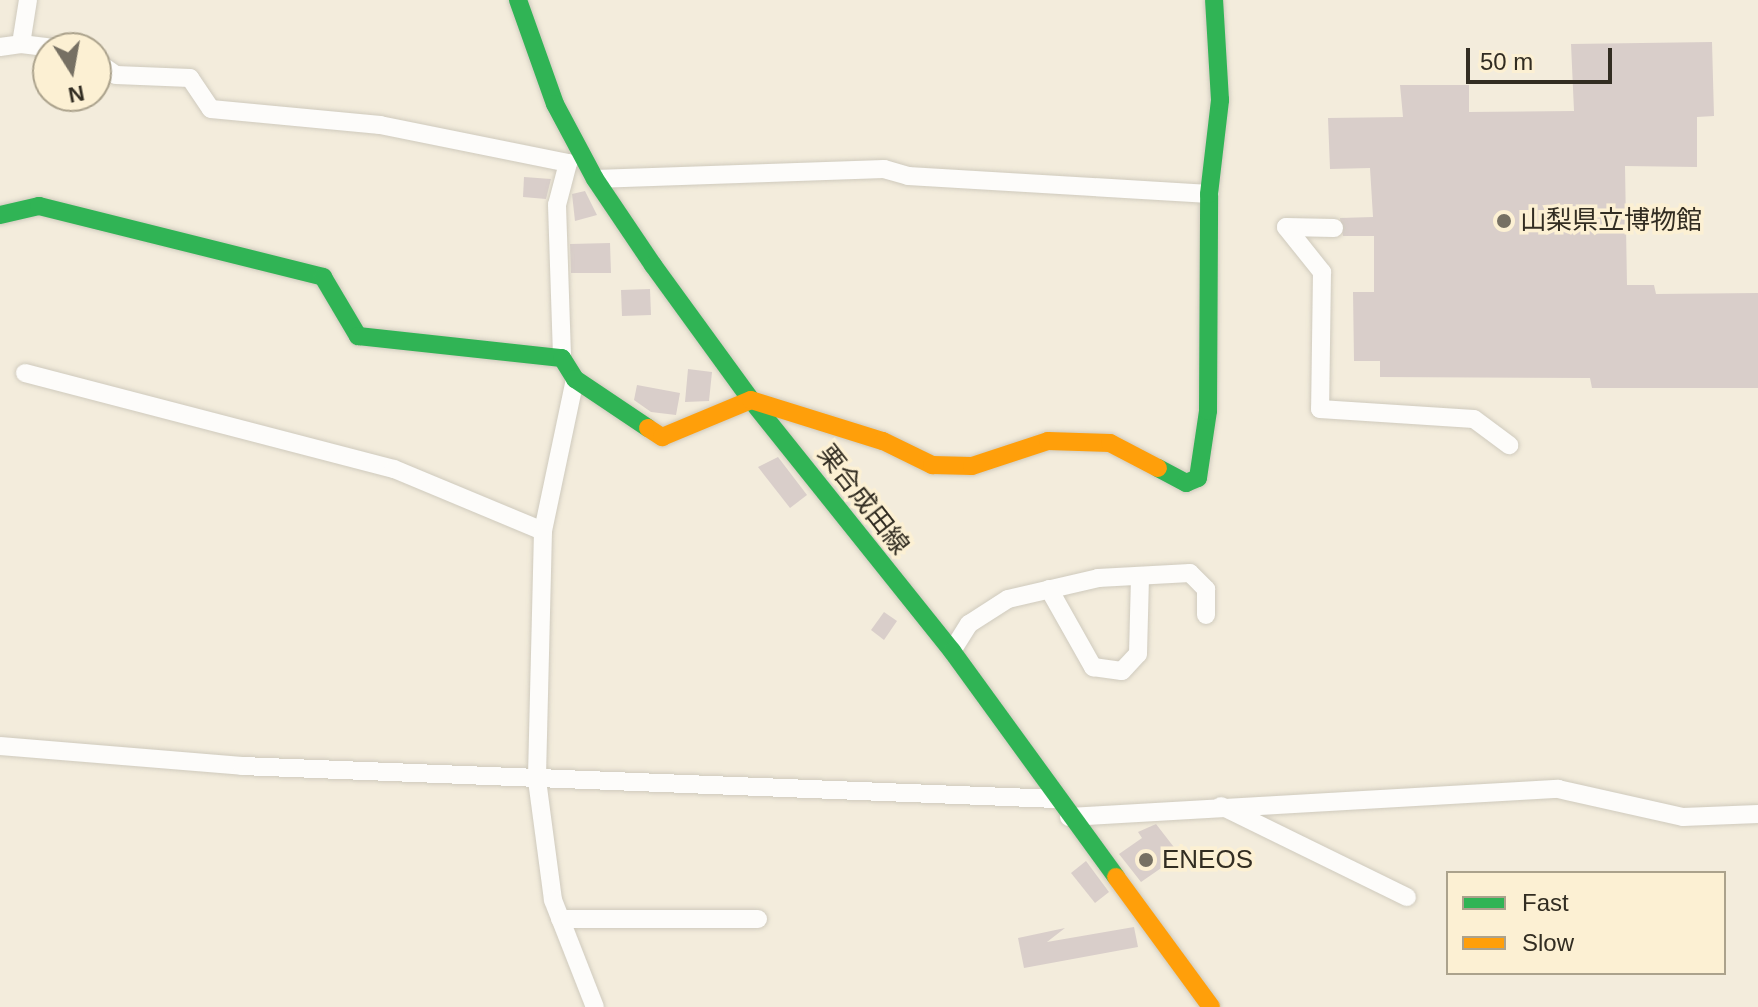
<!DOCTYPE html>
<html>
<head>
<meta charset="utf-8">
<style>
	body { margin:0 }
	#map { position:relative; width:1758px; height:1007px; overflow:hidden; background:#f3ecdc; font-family:Helvetica,"Noto Sans JP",sans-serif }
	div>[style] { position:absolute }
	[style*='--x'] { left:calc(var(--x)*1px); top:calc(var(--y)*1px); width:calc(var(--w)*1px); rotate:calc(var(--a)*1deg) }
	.building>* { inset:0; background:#d9ceca }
	.roads { filter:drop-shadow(0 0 2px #cfcabd) drop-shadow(0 0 2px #cfcabd) }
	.street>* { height:18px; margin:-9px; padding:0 9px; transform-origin:9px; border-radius:9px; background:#fdfcfa }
	.fast>* { height:18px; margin:-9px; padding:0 9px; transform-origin:9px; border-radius:9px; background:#30b455 }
	.slow>* { height:18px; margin:-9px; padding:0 9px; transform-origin:9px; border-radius:9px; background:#ff9f0a }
	.dots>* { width:22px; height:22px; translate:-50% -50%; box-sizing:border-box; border:4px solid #fcf0d3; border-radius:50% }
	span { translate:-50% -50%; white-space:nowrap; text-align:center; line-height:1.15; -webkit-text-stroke:7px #fcf0d3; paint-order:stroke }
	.poi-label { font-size:26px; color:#322d22 }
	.left { translate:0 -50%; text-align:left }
	.street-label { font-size:26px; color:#322d22 }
	.legend { position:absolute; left:1446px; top:871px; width:280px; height:104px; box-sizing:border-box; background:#fcf0d3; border:2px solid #aba28c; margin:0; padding:10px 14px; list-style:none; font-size:24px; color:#322d22 }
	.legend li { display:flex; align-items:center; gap:16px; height:40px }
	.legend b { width:40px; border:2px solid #aba28c }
	.north { position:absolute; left:32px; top:32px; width:80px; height:80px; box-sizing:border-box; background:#fcf0d3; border:2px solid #aba28c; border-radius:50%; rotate:169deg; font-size:22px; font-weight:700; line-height:32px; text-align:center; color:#322d22 }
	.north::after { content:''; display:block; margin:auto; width:28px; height:36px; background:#767063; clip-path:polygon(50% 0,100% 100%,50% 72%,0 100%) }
	.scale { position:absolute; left:1466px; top:48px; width:146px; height:36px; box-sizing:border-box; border:4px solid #322d22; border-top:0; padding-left:10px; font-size:24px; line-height:28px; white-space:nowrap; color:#322d22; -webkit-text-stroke:6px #fcf0d3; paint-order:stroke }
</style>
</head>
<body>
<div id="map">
	<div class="building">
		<i style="clip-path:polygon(1712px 42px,1714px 116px,1697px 117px,1697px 167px,1625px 166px,1627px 285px,1654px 285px,1656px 294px,1758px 293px,1758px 388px,1592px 388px,1590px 378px,1380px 377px,1380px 361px,1354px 361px,1353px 292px,1374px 292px,1374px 236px,1343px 236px,1340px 218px,1373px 217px,1370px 168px,1330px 169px,1328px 118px,1403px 117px,1400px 85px,1469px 85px,1469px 112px,1574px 111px,1571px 44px)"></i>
		<i style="clip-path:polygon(524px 177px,551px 179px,546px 199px,523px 197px)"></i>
		<i style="clip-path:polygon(585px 191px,597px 215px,575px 221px,572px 194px)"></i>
		<i style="clip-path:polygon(610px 243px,611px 273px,571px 273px,570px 244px)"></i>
		<i style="clip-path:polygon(650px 289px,651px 315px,622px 316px,621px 290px)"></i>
		<i style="clip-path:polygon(688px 369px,712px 372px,709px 401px,685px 402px)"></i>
		<i style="clip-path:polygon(637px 385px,680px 393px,676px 415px,651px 412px,634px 400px)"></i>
		<i style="clip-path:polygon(778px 457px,807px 495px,790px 508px,758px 467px)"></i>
		<i style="clip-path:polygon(884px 612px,897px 621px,884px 640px,871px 630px)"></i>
		<i style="clip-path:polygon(1156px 824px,1180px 855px,1141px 882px,1119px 854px,1142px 838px,1138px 832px)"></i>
		<i style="clip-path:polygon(1086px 861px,1109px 892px,1095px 903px,1071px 873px)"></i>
		<i style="clip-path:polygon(1134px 927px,1138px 947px,1024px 968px,1018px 938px,1065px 928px,1047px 942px)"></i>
	</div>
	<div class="roads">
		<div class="street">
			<i style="--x:21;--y:44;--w:31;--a:7"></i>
			<i style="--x:0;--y:47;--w:21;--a:-8"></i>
			<i style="--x:21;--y:44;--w:45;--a:-81"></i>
			<i style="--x:96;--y:61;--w:24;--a:35"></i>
			<i style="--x:116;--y:75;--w:74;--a:2.3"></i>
			<i style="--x:190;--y:78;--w:37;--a:56"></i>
			<i style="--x:211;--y:109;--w:170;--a:5.4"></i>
			<i style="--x:380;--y:125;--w:192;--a:11.4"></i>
			<i style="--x:568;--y:163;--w:43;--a:104.7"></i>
			<i style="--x:557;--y:205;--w:153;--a:88.1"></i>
			<i style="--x:595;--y:179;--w:289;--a:-2"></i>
			<i style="--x:884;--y:169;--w:25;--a:16"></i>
			<i style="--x:908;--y:176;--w:302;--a:3.4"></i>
			<i style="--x:1286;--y:227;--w:58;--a:51.3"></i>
			<i style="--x:1322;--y:272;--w:137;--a:90.8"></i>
			<i style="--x:1320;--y:409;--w:154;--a:3.7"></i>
			<i style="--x:1474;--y:419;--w:44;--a:36.6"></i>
			<i style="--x:1286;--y:227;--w:48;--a:1.2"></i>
			<i style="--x:25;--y:373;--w:381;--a:14.6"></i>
			<i style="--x:394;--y:469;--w:161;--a:22.6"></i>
			<i style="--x:575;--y:379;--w:155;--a:101.9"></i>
			<i style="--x:543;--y:531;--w:249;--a:91.4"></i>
			<i style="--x:537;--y:780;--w:121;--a:82.4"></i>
			<i style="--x:553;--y:900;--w:115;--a:68.6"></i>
			<i style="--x:1049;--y:589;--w:90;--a:60.6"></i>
			<i style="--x:1093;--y:667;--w:29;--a:8"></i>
			<i style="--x:1122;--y:671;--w:23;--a:-47"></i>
			<i style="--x:1138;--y:654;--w:76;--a:-88.5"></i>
			<i style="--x:952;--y:651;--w:32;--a:-58"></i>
			<i style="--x:969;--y:624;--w:46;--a:-32.7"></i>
			<i style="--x:1008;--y:599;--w:92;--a:-13.1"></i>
			<i style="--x:1098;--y:578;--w:92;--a:-3.1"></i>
			<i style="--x:1190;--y:573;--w:23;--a:45"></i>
			<i style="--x:1206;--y:589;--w:26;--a:90"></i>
			<i style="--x:0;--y:746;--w:243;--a:4.7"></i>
			<i style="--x:242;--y:766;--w:815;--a:2.32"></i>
			<i style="--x:1221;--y:806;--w:207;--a:26.1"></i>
			<i style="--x:1069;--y:817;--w:490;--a:-3.3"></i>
			<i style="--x:1558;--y:789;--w:128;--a:12.6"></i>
			<i style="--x:1683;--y:817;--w:75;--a:-2.3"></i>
			<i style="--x:560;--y:919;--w:198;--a:0"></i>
		</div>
		<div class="fast">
			<i style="--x:518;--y:0;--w:110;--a:70.4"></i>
			<i style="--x:555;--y:104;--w:85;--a:61.9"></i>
			<i style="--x:595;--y:179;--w:104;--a:56"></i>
			<i style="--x:653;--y:265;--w:167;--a:54"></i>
			<i style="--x:751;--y:400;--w:322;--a:51.3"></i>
			<i style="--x:952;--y:651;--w:279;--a:54"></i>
			<i style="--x:0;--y:215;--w:40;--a:-13"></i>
			<i style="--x:39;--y:206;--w:293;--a:14"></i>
			<i style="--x:323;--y:277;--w:69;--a:59.3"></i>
			<i style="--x:358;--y:336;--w:205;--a:6.2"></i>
			<i style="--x:562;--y:358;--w:25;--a:58"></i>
			<i style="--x:575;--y:379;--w:88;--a:33.9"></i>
			<i style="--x:1158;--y:468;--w:32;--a:28"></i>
			<i style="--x:1186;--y:483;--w:13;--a:-23"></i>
			<i style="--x:1198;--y:478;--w:68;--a:-81.5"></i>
			<i style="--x:1208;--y:411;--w:217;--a:-89.7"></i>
			<i style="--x:1209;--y:194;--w:95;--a:-83.3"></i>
			<i style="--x:1220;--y:100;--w:100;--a:-93.4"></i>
		</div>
		<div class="slow">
			<i style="--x:648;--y:428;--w:17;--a:33"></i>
			<i style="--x:662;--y:437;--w:96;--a:-22.6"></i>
			<i style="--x:751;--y:400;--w:138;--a:17.3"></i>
			<i style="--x:883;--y:441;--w:55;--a:26.1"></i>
			<i style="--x:932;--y:465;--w:40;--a:1.4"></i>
			<i style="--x:972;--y:466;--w:80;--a:-18.2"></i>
			<i style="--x:1048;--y:441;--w:62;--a:1.8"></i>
			<i style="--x:1110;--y:443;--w:54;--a:27.5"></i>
			<i style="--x:1116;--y:877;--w:161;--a:53.8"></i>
		</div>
	</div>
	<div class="dots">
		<i style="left:1504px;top:221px;background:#767063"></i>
		<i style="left:1146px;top:860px;background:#767063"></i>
	</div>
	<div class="poi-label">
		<span class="left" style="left:1520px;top:221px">山梨県立博物館</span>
		<span class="left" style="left:1162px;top:860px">ENEOS</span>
	</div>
	<div class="street-label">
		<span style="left:863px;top:500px;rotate:52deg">栗合成田線</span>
	</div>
	<ul class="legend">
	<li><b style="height:10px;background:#30b455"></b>Fast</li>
	<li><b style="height:10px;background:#ff9f0a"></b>Slow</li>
	</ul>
	<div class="north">N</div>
	<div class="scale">50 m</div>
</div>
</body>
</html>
